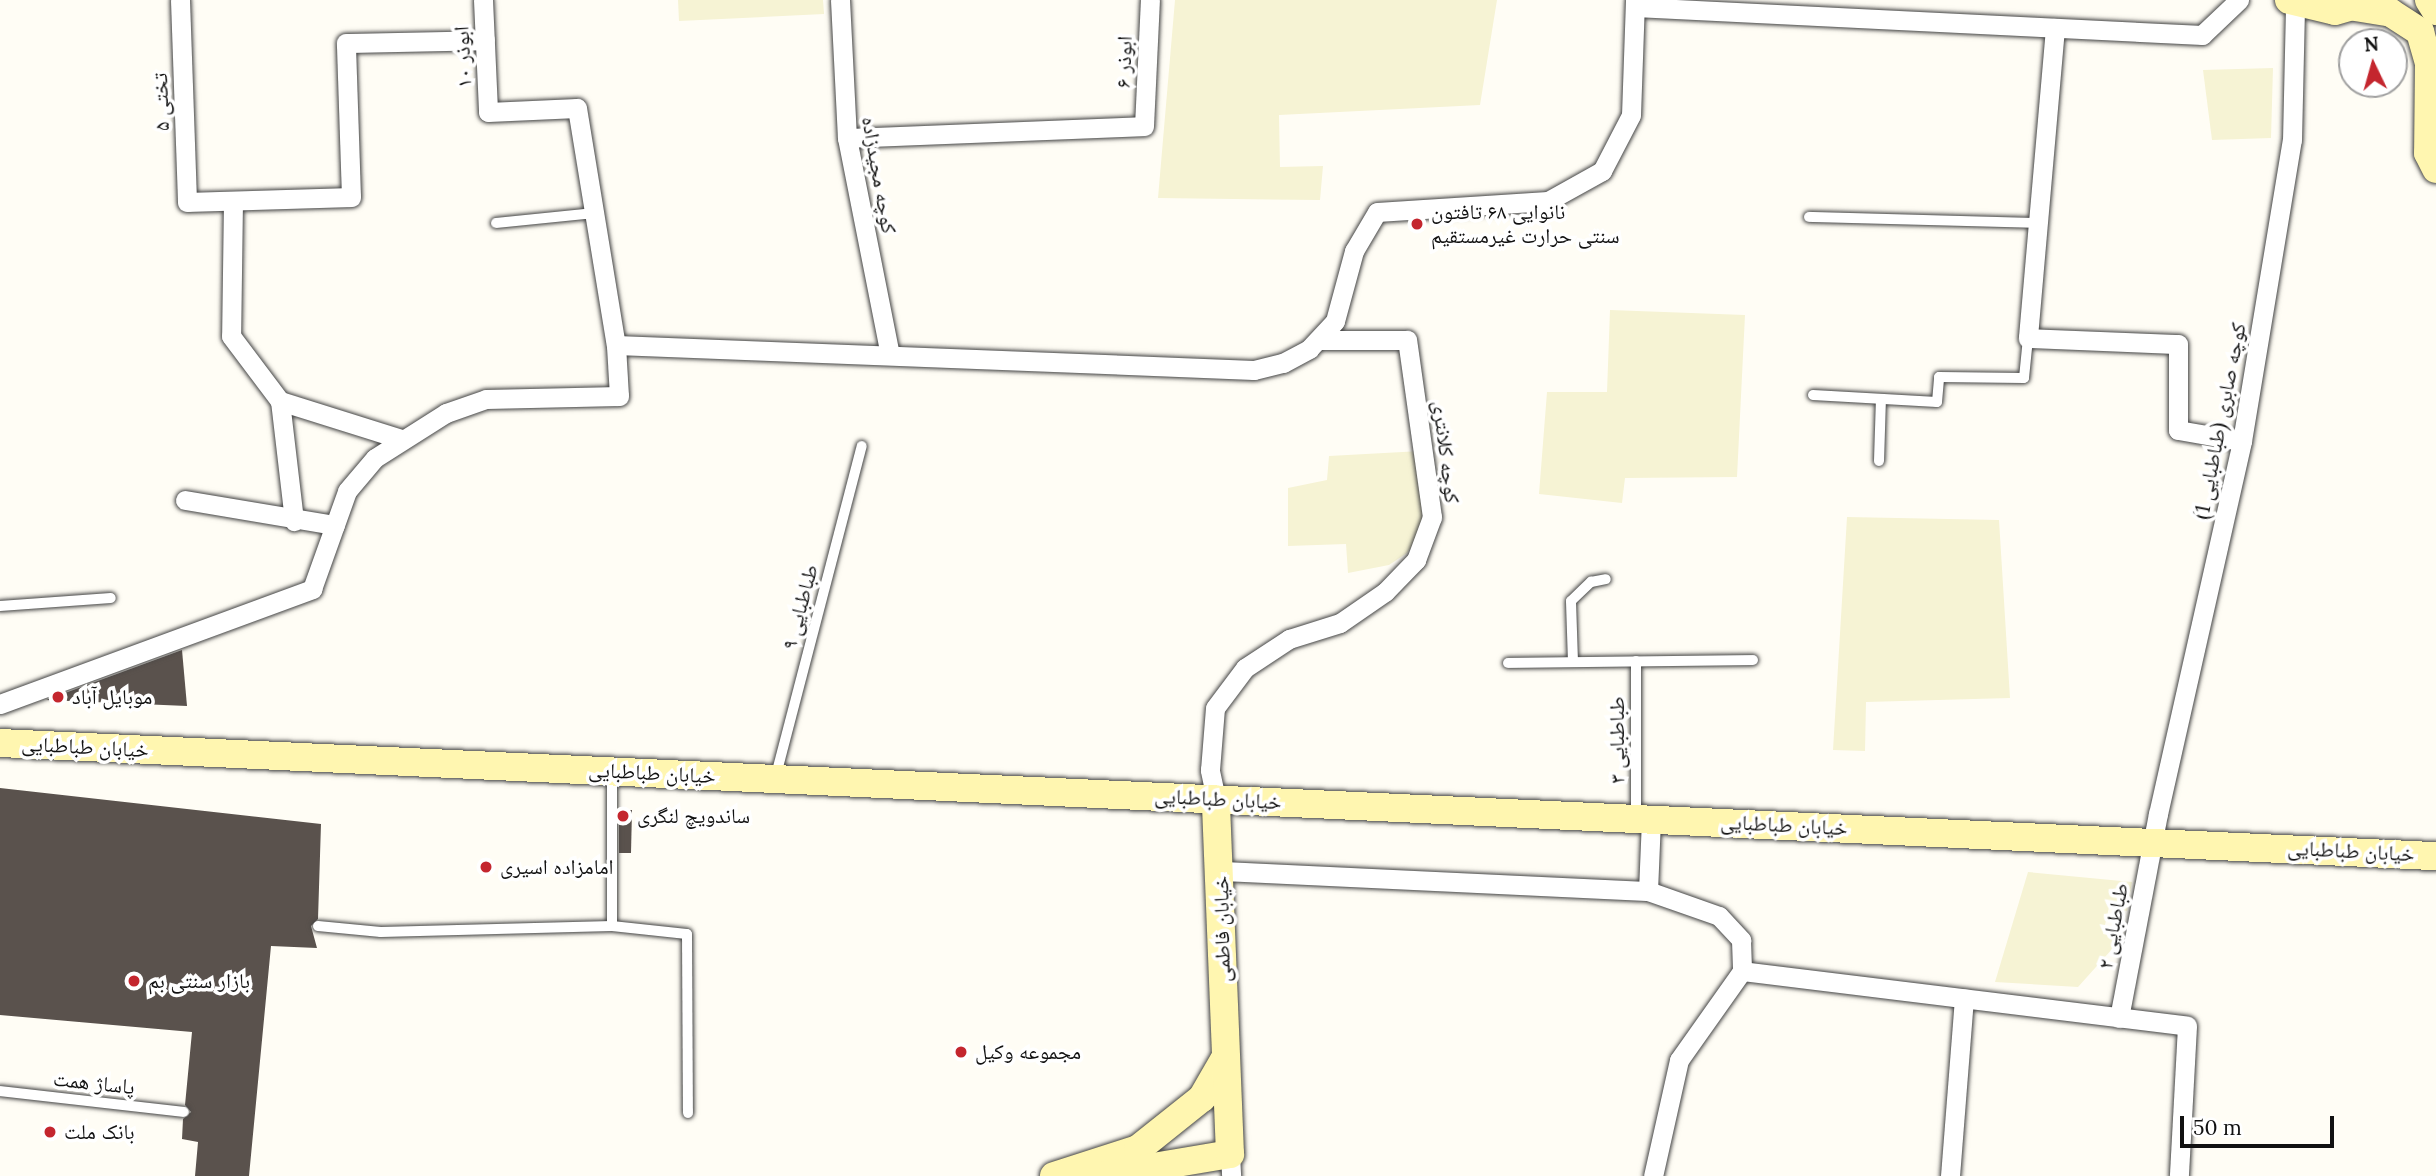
<!DOCTYPE html>
<html>
<head>
<meta charset="utf-8">
<style>
	body { margin:0 }
	#map { position:relative; width:2436px; height:1176px; overflow:hidden; background:#fffdf5; font-family:Lora,"Noto Naskh Arabic",serif }
	div>[style] { position:absolute }
	[style*='--x'] { left:calc(var(--x)*1px); top:calc(var(--y)*1px); width:calc(var(--w)*1px); rotate:calc(var(--a)*1deg) }
	.farmland>* { inset:0; background:#f6f3d4 }
	.building>* { inset:0; background:#5a524d }
	.roads { filter:drop-shadow(0 0 2px #444) drop-shadow(0 0 2px #444) }
	.lane>* { height:10px; margin:-5px; padding:0 5px; transform-origin:5px; border-radius:5px; background:#fff }
	.street>* { height:19px; margin:-9.5px; padding:0 9.5px; transform-origin:9.5px; border-radius:9.5px; background:#fff }
	.secondary>* { height:28px; margin:-14px; padding:0 14px; transform-origin:14px; border-radius:14px; background:#fff6b0 }
	.dots>* { width:19px; height:19px; translate:-50% -50%; box-sizing:border-box; border:4px solid #fff; border-radius:50% }
	span { translate:-50% -50%; white-space:nowrap; text-align:center; line-height:1.15; -webkit-text-stroke:7px #fff; paint-order:stroke }
	.street-label { font-size:21px; color:#111 }
	.poi-label { font-size:21px; color:#111 }
	.left { translate:0 -50%; text-align:left }
	.north { position:absolute; left:2338px; top:28px; width:70px; height:70px; box-sizing:border-box; background:#fff; border:2px solid #a0a0a0; border-radius:50%; rotate:355deg; font-size:19px; font-weight:700; line-height:28px; text-align:center; color:#111 }
	.north::after { content:''; display:block; margin:auto; width:24px; height:32px; background:#c4262e; clip-path:polygon(50% 0,100% 100%,50% 72%,0 100%) }
	.scale { position:absolute; left:2180px; top:1116px; width:154px; height:32px; box-sizing:border-box; border:4px solid #111; border-top:0; padding-left:9px; font-size:21px; line-height:24px; white-space:nowrap; color:#111; -webkit-text-stroke:5px #fff; paint-order:stroke }
</style>
</head>
<body>
<div id="map">
	<div class="farmland">
		<i style="clip-path:polygon(678px 0,823px 0,824px 14px,679px 21px)"></i>
		<i style="clip-path:polygon(1175px 0,1497px 0,1480px 105px,1279px 115px,1280px 167px,1323px 166px,1320px 200px,1158px 198px)"></i>
		<i style="clip-path:polygon(2273px 68px,2271px 138px,2212px 140px,2203px 70px)"></i>
		<i style="clip-path:polygon(1610px 310px,1745px 315px,1737px 477px,1625px 478px,1622px 503px,1539px 494px,1547px 392px,1607px 392px)"></i>
		<i style="clip-path:polygon(1421px 451px,1425px 500px,1420px 534px,1407px 553px,1389px 565px,1348px 573px,1346px 544px,1288px 546px,1288px 488px,1327px 480px,1329px 456px)"></i>
		<i style="clip-path:polygon(1847px 517px,1999px 520px,2010px 698px,1866px 702px,1865px 751px,1833px 750px)"></i>
		<i style="clip-path:polygon(2028px 872px,2132px 882px,2127px 911px,2109px 907px,2103px 934px,2122px 938px,2078px 987px,1995px 982px)"></i>
	</div>
	<div class="building">
		<i style="clip-path:polygon(182px 650px,187px 706px,46px 700px)"></i>
		<i style="clip-path:polygon(0 788px,321px 824px,318px 919px,311px 926px,317px 948px,271px 946px,249px 1176px,195px 1176px,198px 1142px,182px 1139px,183px 1119px,191px 1112px,185px 1105px,192px 1032px,0 1015px)"></i>
		<i style="clip-path:polygon(619px 810px,632px 810px,631px 853px,619px 853px)"></i>
	</div>
	<div class="roads">
		<div class="lane">
			<i style="--x:1809;--y:217;--w:229;--a:1.5"></i>
			<i style="--x:496;--y:223;--w:99;--a:-5.8"></i>
			<i style="--x:1813;--y:395;--w:124;--a:3.2"></i>
			<i style="--x:1937;--y:402;--w:25;--a:-85"></i>
			<i style="--x:1939;--y:377;--w:85;--a:0.7"></i>
			<i style="--x:2024;--y:378;--w:40;--a:-84.3"></i>
			<i style="--x:1879;--y:461;--w:62;--a:-88.2"></i>
			<i style="--x:0;--y:606;--w:111;--a:-4.1"></i>
			<i style="--x:1636;--y:661;--w:157;--a:90"></i>
			<i style="--x:1573;--y:662;--w:61;--a:-91.9"></i>
			<i style="--x:1571;--y:601;--w:28;--a:-44"></i>
			<i style="--x:1591;--y:582;--w:15;--a:-11"></i>
			<i style="--x:1508;--y:663;--w:245;--a:-0.7"></i>
			<i style="--x:612;--y:775;--w:151;--a:90"></i>
			<i style="--x:776;--y:775;--w:340;--a:-75.4"></i>
			<i style="--x:318;--y:926;--w:63;--a:5.4"></i>
			<i style="--x:381;--y:932;--w:231;--a:-1.5"></i>
			<i style="--x:612;--y:926;--w:75;--a:6.1"></i>
			<i style="--x:687;--y:934;--w:179;--a:89.7"></i>
			<i style="--x:0;--y:1091;--w:185;--a:6.5"></i>
		</div>
		<div class="street">
			<i style="--x:180;--y:0;--w:202;--a:88"></i>
			<i style="--x:187;--y:202;--w:164;--a:-1.7"></i>
			<i style="--x:351;--y:197;--w:154;--a:-91.9"></i>
			<i style="--x:346;--y:43;--w:139;--a:-1.2"></i>
			<i style="--x:483;--y:0;--w:112;--a:87.4"></i>
			<i style="--x:488;--y:112;--w:89;--a:-2.6"></i>
			<i style="--x:577;--y:108;--w:240;--a:80.7"></i>
			<i style="--x:840;--y:0;--w:138;--a:87.1"></i>
			<i style="--x:847;--y:138;--w:221;--a:78.8"></i>
			<i style="--x:1635;--y:7;--w:568;--a:2.83"></i>
			<i style="--x:2202;--y:35;--w:51;--a:-43.4"></i>
			<i style="--x:2055;--y:28;--w:311;--a:95"></i>
			<i style="--x:2028;--y:338;--w:150;--a:2.3"></i>
			<i style="--x:2178;--y:344;--w:86;--a:90"></i>
			<i style="--x:2178;--y:430;--w:65;--a:9.8"></i>
			<i style="--x:847;--y:138;--w:297;--a:-2.3"></i>
			<i style="--x:1144;--y:126;--w:126;--a:-87.3"></i>
			<i style="--x:233;--y:201;--w:135;--a:90.8"></i>
			<i style="--x:231;--y:336;--w:81;--a:53"></i>
			<i style="--x:280;--y:401;--w:121;--a:83.3"></i>
			<i style="--x:280;--y:401;--w:127;--a:17.4"></i>
			<i style="--x:185;--y:500;--w:152;--a:9.5"></i>
			<i style="--x:0;--y:704;--w:333;--a:-20.2"></i>
			<i style="--x:312;--y:589;--w:104;--a:-70.3"></i>
			<i style="--x:347;--y:491;--w:43;--a:-49.7"></i>
			<i style="--x:375;--y:458;--w:84;--a:-32.4"></i>
			<i style="--x:446;--y:413;--w:42;--a:-19.3"></i>
			<i style="--x:486;--y:399;--w:133;--a:-1.3"></i>
			<i style="--x:619;--y:396;--w:51;--a:-93.4"></i>
			<i style="--x:616;--y:345;--w:638;--a:2.24"></i>
			<i style="--x:1254;--y:370;--w:30;--a:-14"></i>
			<i style="--x:1283;--y:363;--w:30;--a:-28"></i>
			<i style="--x:1309;--y:349;--w:38;--a:-47"></i>
			<i style="--x:1335;--y:321;--w:73;--a:-74.8"></i>
			<i style="--x:1354;--y:251;--w:45;--a:-59.5"></i>
			<i style="--x:1377;--y:212;--w:171;--a:-3.7"></i>
			<i style="--x:1548;--y:201;--w:62;--a:-29.1"></i>
			<i style="--x:1602;--y:171;--w:63;--a:-62.6"></i>
			<i style="--x:1631;--y:115;--w:115;--a:-88"></i>
			<i style="--x:1216;--y:799;--w:30;--a:-102"></i>
			<i style="--x:1210;--y:770;--w:62;--a:-85.4"></i>
			<i style="--x:1215;--y:708;--w:50;--a:-53.1"></i>
			<i style="--x:1245;--y:668;--w:53;--a:-33.4"></i>
			<i style="--x:1289;--y:639;--w:53;--a:-17.4"></i>
			<i style="--x:1340;--y:623;--w:55;--a:-34.6"></i>
			<i style="--x:1385;--y:592;--w:45;--a:-45.9"></i>
			<i style="--x:1416;--y:560;--w:46;--a:-69.6"></i>
			<i style="--x:1432;--y:517;--w:179;--a:-98"></i>
			<i style="--x:1407;--y:340;--w:87;--a:180"></i>
			<i style="--x:1222;--y:871;--w:426;--a:2.7"></i>
			<i style="--x:1648;--y:891;--w:75;--a:19.4"></i>
			<i style="--x:1719;--y:916;--w:33;--a:47"></i>
			<i style="--x:1741;--y:940;--w:31;--a:88"></i>
			<i style="--x:1742;--y:971;--w:109;--a:125.3"></i>
			<i style="--x:1679;--y:1060;--w:119;--a:102.6"></i>
			<i style="--x:1648;--y:891;--w:72;--a:-87.6"></i>
			<i style="--x:1742;--y:971;--w:448;--a:7"></i>
			<i style="--x:2187;--y:1026;--w:150;--a:93.1"></i>
			<i style="--x:2119;--y:1018;--w:208;--a:-79.2"></i>
			<i style="--x:2158;--y:814;--w:382;--a:-77.3"></i>
			<i style="--x:2242;--y:441;--w:305;--a:-80.6"></i>
			<i style="--x:2292;--y:140;--w:137;--a:-88.7"></i>
			<i style="--x:1230;--y:1154;--w:22;--a:87"></i>
			<i style="--x:1950;--y:1176;--w:178;--a:-85.5"></i>
		</div>
		<div class="secondary">
			<i style="--x:2289;--y:0;--w:47;--a:13.4"></i>
			<i style="--x:2335;--y:11;--w:36;--a:-16"></i>
			<i style="--x:2429;--y:0;--w:13;--a:58"></i>
			<i style="--x:2355;--y:7;--w:36;--a:9"></i>
			<i style="--x:2391;--y:13;--w:35;--a:33"></i>
			<i style="--x:2420;--y:32;--w:33;--a:74"></i>
			<i style="--x:2429;--y:64;--w:89;--a:90.6"></i>
			<i style="--x:2428;--y:153;--w:18;--a:63"></i>
			<i style="--x:0;--y:743;--w:2439;--a:2.66"></i>
			<i style="--x:1054;--y:1176;--w:88;--a:-17.8"></i>
			<i style="--x:1138;--y:1149;--w:82;--a:-38.6"></i>
			<i style="--x:1202;--y:1098;--w:46;--a:-60.1"></i>
			<i style="--x:1100;--y:1176;--w:132;--a:-9.6"></i>
			<i style="--x:1230;--y:1154;--w:355;--a:-92.3"></i>
		</div>
	</div>
	<div class="dots">
		<i style="left:1417px;top:224px;background:#c4262e"></i>
		<i style="left:58px;top:697px;background:#c4262e"></i>
		<i style="left:623px;top:816px;background:#c4262e"></i>
		<i style="left:486px;top:867px;background:#c4262e"></i>
		<i style="left:134px;top:981px;background:#c4262e"></i>
		<i style="left:961px;top:1052px;background:#c4262e"></i>
		<i style="left:50px;top:1132px;background:#c4262e"></i>
	</div>
	<div class="street-label">
		<span style="left:463px;top:57px;rotate:-93deg">ابوذر ۱۰</span>
		<span style="left:1124px;top:62px;rotate:-88deg">ابوذر ۶</span>
		<span style="left:161px;top:102px;rotate:-92deg">تختی ۵</span>
		<span style="left:879px;top:175px;rotate:80deg">کوچه مجیدزاده</span>
		<span style="left:2220px;top:421px;rotate:-79deg">کوچه صابری (طباطبایی 1)</span>
		<span style="left:1446px;top:452px;rotate:83deg">کوچه کلانتری</span>
		<span style="left:800px;top:607px;rotate:-75deg">طباطبایی ۹</span>
		<span style="left:1617px;top:740px;rotate:-90deg">طباطبایی ۳</span>
		<span style="left:85px;top:747px;rotate:3deg">خیابان طباطبایی</span>
		<span style="left:652px;top:773px;rotate:3deg">خیابان طباطبایی</span>
		<span style="left:1218px;top:799px;rotate:3deg">خیابان طباطبایی</span>
		<span style="left:1784px;top:825px;rotate:3deg">خیابان طباطبایی</span>
		<span style="left:2351px;top:851px;rotate:3deg">خیابان طباطبایی</span>
		<span style="left:2113px;top:926px;rotate:-79deg">طباطبایی ۲</span>
		<span style="left:1222px;top:929px;rotate:-91deg">خیابان فاطمی</span>
		<span style="left:94px;top:1083px;rotate:6deg">پاساژ همت</span>
	</div>
	<div class="poi-label">
		<span class="left" style="left:1431px;top:224px">نانوایی ۶۸ تافتون<br>سنتی حرارت غیرمستقیم</span>
		<span class="left" style="left:72px;top:697px">موبایل آباد</span>
		<span class="left" style="left:637px;top:816px">ساندویچ لنگری</span>
		<span class="left" style="left:500px;top:867px">امامزاده اسیری</span>
		<span class="left" style="left:148px;top:981px">بازار سنتی بم</span>
		<span class="left" style="left:975px;top:1052px">مجموعه وکیل</span>
		<span class="left" style="left:64px;top:1132px">بانک ملت</span>
	</div>
	<div class="north">N</div>
	<div class="scale">50 m</div>
</div>
</body>
</html>
